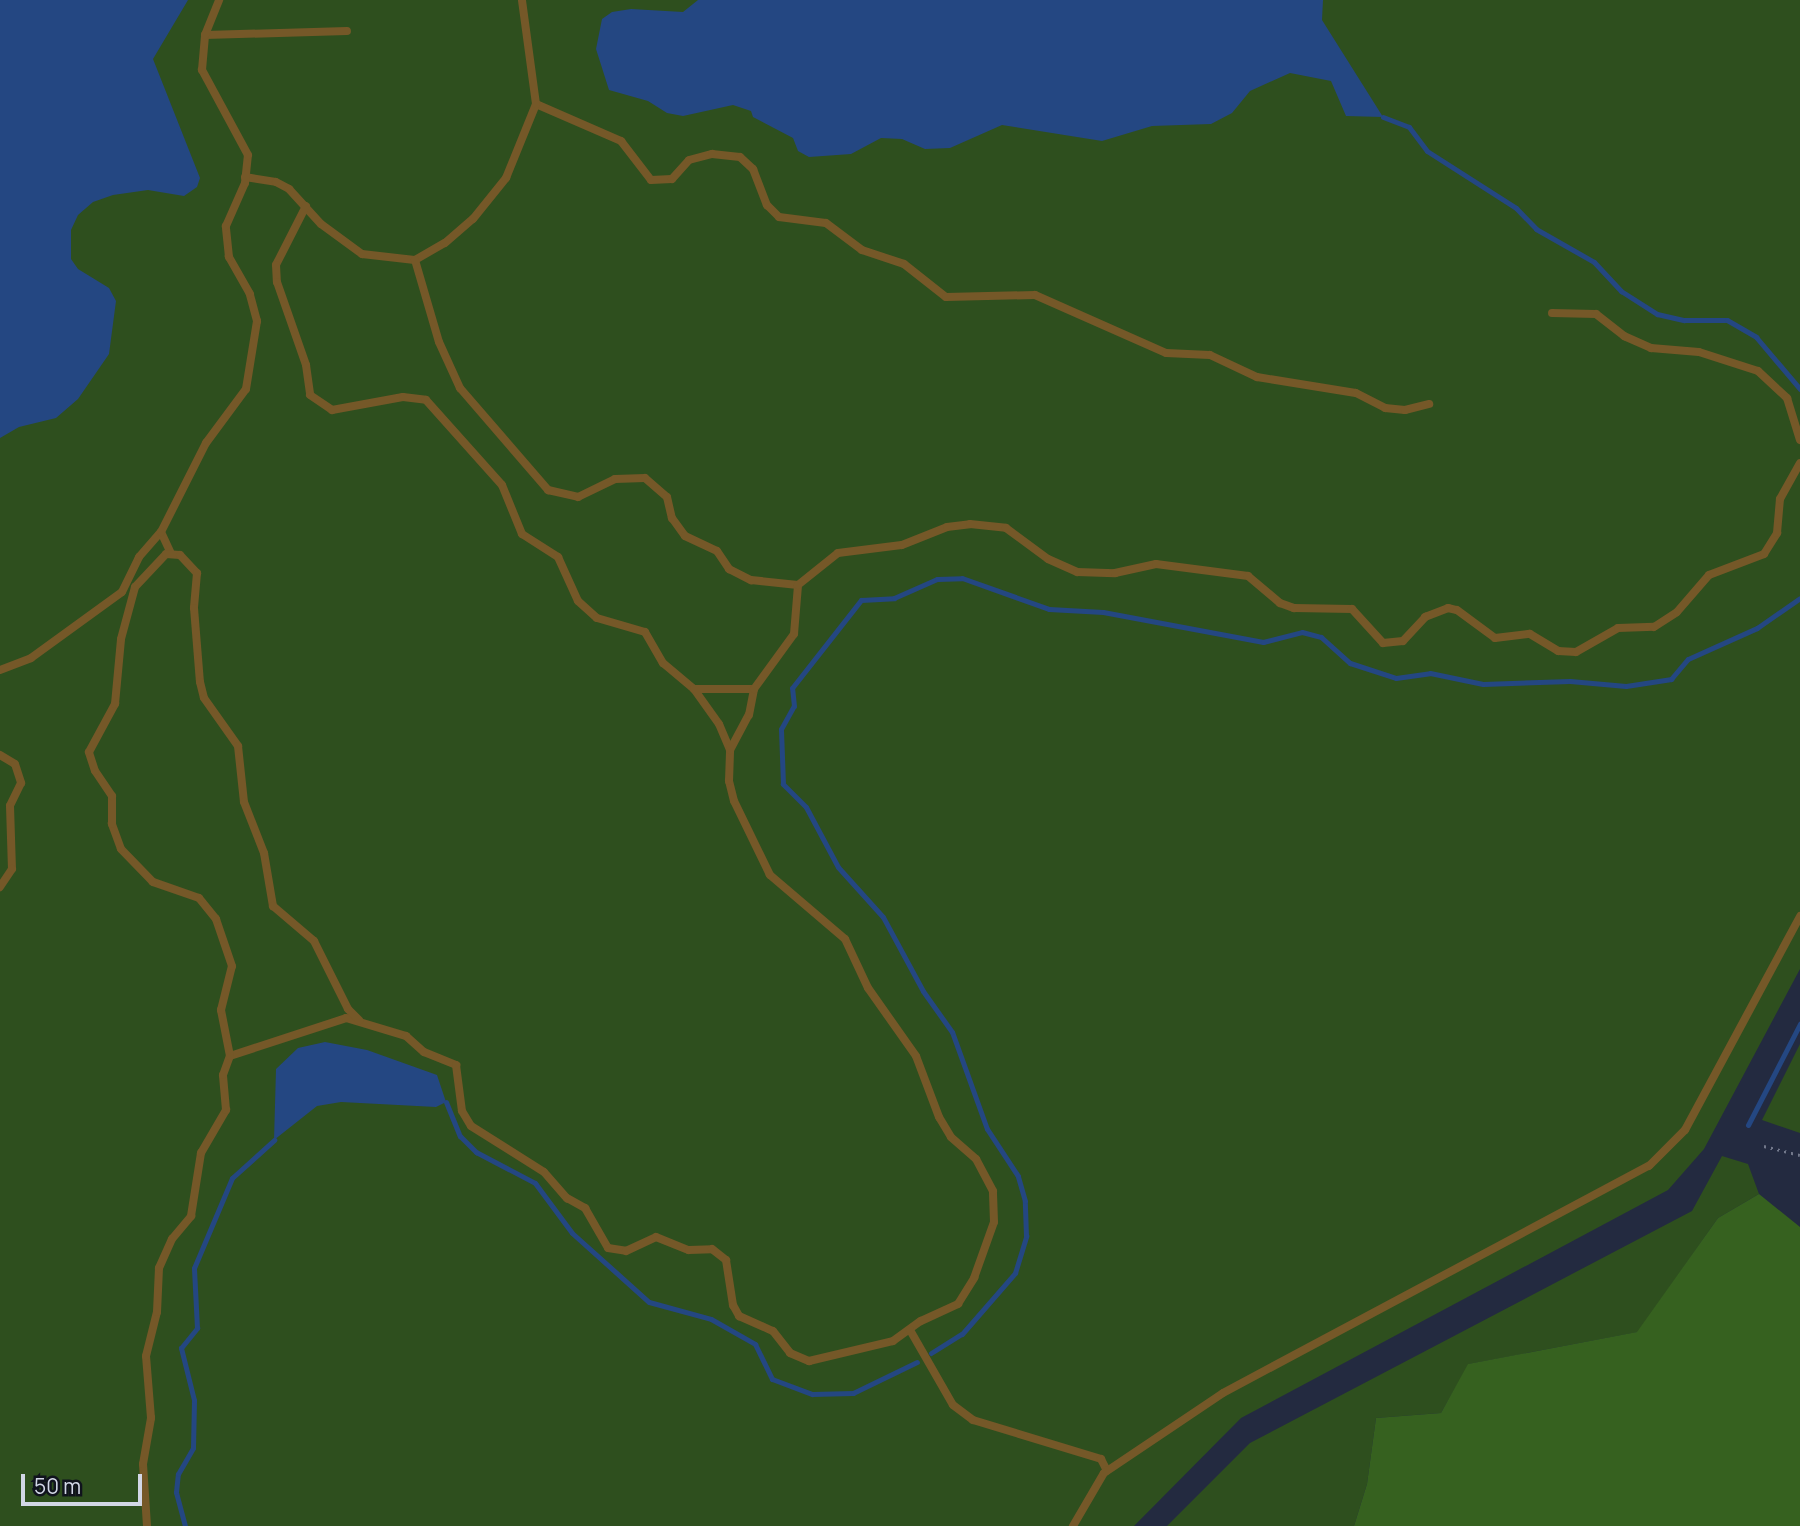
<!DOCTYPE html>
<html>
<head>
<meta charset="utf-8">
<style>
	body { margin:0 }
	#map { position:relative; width:1800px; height:1526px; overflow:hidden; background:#232a40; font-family:Manrope,sans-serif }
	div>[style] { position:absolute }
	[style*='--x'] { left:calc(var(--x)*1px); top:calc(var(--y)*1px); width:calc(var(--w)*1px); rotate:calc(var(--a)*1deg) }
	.green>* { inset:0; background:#2e4f1e }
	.forest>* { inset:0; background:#36611f }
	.water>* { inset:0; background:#244782 }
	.stream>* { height:5px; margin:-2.5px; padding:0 2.5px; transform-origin:2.5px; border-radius:2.5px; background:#244782 }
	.path>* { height:2.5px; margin-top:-1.25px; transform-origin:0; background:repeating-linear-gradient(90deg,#72788b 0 2px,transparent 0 7px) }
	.service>* { height:8px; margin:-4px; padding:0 4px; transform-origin:4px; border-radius:4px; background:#755828 }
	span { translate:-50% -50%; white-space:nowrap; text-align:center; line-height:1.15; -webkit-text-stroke:6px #10131d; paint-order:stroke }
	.scale { position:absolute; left:21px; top:1474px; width:121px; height:32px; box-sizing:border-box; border:4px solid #d2d7e6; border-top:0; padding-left:9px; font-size:21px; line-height:24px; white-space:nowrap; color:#d2d7e6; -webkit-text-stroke:5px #10131d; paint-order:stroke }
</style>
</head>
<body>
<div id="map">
	<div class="green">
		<i style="clip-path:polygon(0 0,1800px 0,1800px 969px,1704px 1149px,1668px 1190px,1241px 1418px,1134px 1526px,0 1526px)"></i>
		<i style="clip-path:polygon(1800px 1044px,1800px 1133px,1762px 1120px)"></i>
		<i style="clip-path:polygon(1722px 1156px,1748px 1164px,1759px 1194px,1718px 1218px,1638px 1332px,1469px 1364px,1441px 1413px,1376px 1418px,1367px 1484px,1354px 1526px,1167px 1526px,1250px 1443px,1692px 1211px)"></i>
	</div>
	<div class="forest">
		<i style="clip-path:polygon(1759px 1194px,1800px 1227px,1800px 1526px,1354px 1526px,1367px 1484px,1376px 1418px,1441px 1413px,1468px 1364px,1637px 1332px,1718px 1218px)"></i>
	</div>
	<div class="water">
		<i style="clip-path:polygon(0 0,188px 0,153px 59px,200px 178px,197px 187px,184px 196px,148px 190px,113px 195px,93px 202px,78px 215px,71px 230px,71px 259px,78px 269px,109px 288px,116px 301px,109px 354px,78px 399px,56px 418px,19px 427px,0 438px)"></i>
		<i style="clip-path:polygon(698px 0,1323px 0,1322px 20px,1383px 117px,1346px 116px,1331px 81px,1290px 73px,1250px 91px,1232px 113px,1211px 124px,1152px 126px,1102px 141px,1002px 125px,950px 148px,925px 149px,902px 139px,881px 138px,851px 154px,809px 157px,798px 151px,793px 138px,753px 117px,751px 111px,733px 105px,683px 116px,667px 113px,648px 101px,609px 90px,596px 49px,602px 19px,612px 12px,631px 9px,683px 12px)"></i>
		<i style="clip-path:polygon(325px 1042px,367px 1050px,437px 1075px,446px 1102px,436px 1107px,341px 1102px,317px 1106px,274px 1140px,276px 1069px,298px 1048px)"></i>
	</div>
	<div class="stream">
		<i style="--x:1383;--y:117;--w:28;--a:21"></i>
		<i style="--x:1409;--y:127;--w:30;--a:53"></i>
		<i style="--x:1427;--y:151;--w:106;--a:32.6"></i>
		<i style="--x:1516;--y:208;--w:29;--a:46"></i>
		<i style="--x:1536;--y:229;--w:67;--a:29.6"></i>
		<i style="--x:1594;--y:262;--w:40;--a:47"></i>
		<i style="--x:1621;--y:291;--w:43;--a:32.6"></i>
		<i style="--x:1657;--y:314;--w:28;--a:13"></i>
		<i style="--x:1684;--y:320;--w:43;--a:0"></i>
		<i style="--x:1727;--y:320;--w:34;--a:30"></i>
		<i style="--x:1756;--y:337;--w:68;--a:49.8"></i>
		<i style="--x:446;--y:1102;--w:37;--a:68"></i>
		<i style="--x:460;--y:1136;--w:23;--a:45"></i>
		<i style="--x:476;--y:1152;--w:67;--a:27.7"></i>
		<i style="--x:535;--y:1183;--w:62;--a:53.5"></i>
		<i style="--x:572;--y:1233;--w:103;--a:41.9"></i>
		<i style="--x:649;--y:1302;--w:64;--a:15.3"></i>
		<i style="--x:711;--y:1319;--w:51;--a:29.6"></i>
		<i style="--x:755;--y:1344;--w:39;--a:64"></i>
		<i style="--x:772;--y:1379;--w:43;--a:20.6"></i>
		<i style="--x:812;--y:1394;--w:41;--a:-1.4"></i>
		<i style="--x:853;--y:1393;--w:71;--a:-25.8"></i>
		<i style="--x:1748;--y:1125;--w:114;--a:-62.8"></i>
		<i style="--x:931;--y:1353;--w:36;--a:-32"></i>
		<i style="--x:962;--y:1334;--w:81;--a:-49"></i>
		<i style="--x:1015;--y:1273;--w:39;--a:-73"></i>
		<i style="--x:1026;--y:1236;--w:35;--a:-92"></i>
		<i style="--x:1025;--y:1201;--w:26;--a:-106"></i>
		<i style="--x:1018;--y:1176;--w:56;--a:-123.4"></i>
		<i style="--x:987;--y:1129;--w:103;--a:-109.8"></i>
		<i style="--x:952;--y:1032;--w:50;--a:-125.3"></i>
		<i style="--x:923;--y:991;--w:84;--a:-118.4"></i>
		<i style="--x:883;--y:917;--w:67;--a:-132"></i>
		<i style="--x:838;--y:867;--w:68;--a:-118.1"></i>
		<i style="--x:806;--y:807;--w:33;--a:-135"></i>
		<i style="--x:783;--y:784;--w:55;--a:-92.1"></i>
		<i style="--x:781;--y:729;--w:26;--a:-61"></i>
		<i style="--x:794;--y:706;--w:18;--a:-96"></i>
		<i style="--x:792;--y:688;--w:112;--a:-51.9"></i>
		<i style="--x:861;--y:600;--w:33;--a:-3"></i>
		<i style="--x:894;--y:598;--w:47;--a:-23.8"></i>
		<i style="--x:937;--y:579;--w:25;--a:-2"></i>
		<i style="--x:962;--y:578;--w:92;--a:19.6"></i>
		<i style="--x:1049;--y:609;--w:54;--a:3.2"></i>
		<i style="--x:1103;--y:612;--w:163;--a:10.6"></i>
		<i style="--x:1263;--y:642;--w:40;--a:-14.4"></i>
		<i style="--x:1302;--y:632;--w:20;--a:15"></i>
		<i style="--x:1321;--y:637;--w:39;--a:42"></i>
		<i style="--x:1350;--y:663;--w:48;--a:18.1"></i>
		<i style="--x:1396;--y:678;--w:34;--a:-8"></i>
		<i style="--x:1430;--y:673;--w:54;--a:11.7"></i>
		<i style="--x:1483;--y:684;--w:87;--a:-2"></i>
		<i style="--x:1570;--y:681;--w:56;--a:5.1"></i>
		<i style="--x:1626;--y:686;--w:46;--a:-8.8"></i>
		<i style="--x:1671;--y:679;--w:26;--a:-50"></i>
		<i style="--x:1688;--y:659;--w:76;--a:-24.2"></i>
		<i style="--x:1757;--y:628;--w:52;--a:-34.9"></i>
		<i style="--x:185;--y:1526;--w:35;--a:-105"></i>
		<i style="--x:176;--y:1492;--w:18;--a:-84"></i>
		<i style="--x:178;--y:1474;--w:30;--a:-60"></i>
		<i style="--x:193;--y:1448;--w:48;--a:-88.8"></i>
		<i style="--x:194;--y:1400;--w:54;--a:-104"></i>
		<i style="--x:181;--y:1348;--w:26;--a:-51"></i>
		<i style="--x:197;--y:1328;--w:60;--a:-92.9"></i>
		<i style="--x:194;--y:1268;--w:98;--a:-67.1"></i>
		<i style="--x:232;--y:1178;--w:57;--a:-42.1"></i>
	</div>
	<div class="path">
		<i style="--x:1764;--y:1146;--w:37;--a:14"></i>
	</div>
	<div class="service">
		<i style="--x:205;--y:35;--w:142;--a:-1.6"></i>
		<i style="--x:536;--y:104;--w:93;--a:23.5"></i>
		<i style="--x:621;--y:141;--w:49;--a:52.4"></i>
		<i style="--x:651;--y:180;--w:21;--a:-3"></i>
		<i style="--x:672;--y:179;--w:25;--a:-48"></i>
		<i style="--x:689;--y:160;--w:24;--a:-15"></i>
		<i style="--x:712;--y:154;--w:28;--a:6"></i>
		<i style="--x:740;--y:157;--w:18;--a:43"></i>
		<i style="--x:753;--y:169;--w:39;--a:69"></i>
		<i style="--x:767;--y:205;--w:17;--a:45"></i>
		<i style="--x:779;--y:217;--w:47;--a:7.3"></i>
		<i style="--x:826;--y:223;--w:45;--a:36.9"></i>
		<i style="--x:862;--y:250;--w:44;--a:18.4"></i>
		<i style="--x:904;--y:264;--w:53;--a:38.2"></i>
		<i style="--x:946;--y:297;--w:89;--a:-1.3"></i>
		<i style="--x:1035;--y:295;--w:143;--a:23.9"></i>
		<i style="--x:1166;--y:353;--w:44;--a:2.6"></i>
		<i style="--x:1210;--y:355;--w:52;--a:25.1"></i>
		<i style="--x:1257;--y:377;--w:100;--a:9.2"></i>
		<i style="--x:1356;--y:393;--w:33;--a:27"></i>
		<i style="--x:1385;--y:408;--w:20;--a:6"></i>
		<i style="--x:1405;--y:410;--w:25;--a:-14"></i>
		<i style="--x:245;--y:177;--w:31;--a:9"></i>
		<i style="--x:276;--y:182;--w:15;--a:28"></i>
		<i style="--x:289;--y:189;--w:47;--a:47.6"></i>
		<i style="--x:321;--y:224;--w:51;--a:36.2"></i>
		<i style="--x:362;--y:254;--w:53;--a:6.5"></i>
		<i style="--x:415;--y:260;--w:34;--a:-30"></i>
		<i style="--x:445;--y:243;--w:37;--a:-41"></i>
		<i style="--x:473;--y:219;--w:53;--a:-51.2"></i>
		<i style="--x:506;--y:178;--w:80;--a:-67.9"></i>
		<i style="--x:536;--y:104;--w:105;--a:-97.7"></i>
		<i style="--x:306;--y:206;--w:66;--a:117"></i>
		<i style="--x:276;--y:265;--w:17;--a:87"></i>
		<i style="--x:277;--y:282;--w:88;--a:70.7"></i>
		<i style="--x:306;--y:365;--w:30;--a:82"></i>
		<i style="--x:310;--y:395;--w:27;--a:34"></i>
		<i style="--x:332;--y:410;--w:72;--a:-10.4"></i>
		<i style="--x:403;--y:397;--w:23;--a:7"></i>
		<i style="--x:426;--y:400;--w:114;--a:48.2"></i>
		<i style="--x:502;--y:485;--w:53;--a:67.8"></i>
		<i style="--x:522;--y:534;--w:43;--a:32.6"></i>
		<i style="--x:558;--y:557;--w:48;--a:65.6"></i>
		<i style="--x:578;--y:601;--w:25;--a:42"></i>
		<i style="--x:597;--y:618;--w:50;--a:16.3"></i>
		<i style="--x:645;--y:632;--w:36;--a:60"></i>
		<i style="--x:663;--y:663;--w:40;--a:40"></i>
		<i style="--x:694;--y:689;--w:43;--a:54.5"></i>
		<i style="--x:719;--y:724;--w:28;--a:67"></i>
		<i style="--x:415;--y:260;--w:85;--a:73.7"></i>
		<i style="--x:439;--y:342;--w:51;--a:65.5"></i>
		<i style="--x:460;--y:388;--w:135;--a:49.2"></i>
		<i style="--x:548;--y:490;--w:31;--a:13"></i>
		<i style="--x:578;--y:497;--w:41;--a:-25.9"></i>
		<i style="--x:615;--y:479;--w:30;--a:-2"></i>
		<i style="--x:645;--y:478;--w:29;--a:41"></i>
		<i style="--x:667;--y:497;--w:22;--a:77"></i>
		<i style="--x:672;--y:518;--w:22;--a:54"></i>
		<i style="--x:685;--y:536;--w:35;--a:25"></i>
		<i style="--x:717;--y:551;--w:22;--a:56"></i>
		<i style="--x:729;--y:569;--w:25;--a:27"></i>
		<i style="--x:751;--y:580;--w:47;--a:6.1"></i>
		<i style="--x:1552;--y:313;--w:44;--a:1.3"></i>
		<i style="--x:1596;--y:314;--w:36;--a:38"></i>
		<i style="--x:1624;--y:336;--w:30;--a:24"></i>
		<i style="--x:1651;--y:348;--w:48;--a:4.8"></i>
		<i style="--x:1699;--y:352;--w:62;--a:17.9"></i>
		<i style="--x:1758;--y:371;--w:40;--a:43"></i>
		<i style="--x:1787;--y:398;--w:44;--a:72.8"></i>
		<i style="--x:161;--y:532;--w:23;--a:65"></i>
		<i style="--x:0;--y:670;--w:33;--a:-21"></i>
		<i style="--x:31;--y:658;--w:112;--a:-36"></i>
		<i style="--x:122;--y:592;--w:39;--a:-64"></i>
		<i style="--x:139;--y:557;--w:33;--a:-49"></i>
		<i style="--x:161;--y:532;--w:100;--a:-63.2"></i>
		<i style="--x:206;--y:443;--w:67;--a:-53.5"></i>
		<i style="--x:246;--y:389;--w:69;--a:-80.8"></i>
		<i style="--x:257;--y:321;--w:28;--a:-105"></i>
		<i style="--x:250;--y:294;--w:43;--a:-119.6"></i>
		<i style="--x:229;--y:257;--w:31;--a:-96"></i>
		<i style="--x:226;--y:226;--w:47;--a:-66.2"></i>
		<i style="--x:245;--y:183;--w:28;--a:-84"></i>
		<i style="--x:248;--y:155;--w:97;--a:-118.4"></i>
		<i style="--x:202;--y:70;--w:35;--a:-85"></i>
		<i style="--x:205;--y:35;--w:38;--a:-68"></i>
		<i style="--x:694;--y:689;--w:60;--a:0"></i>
		<i style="--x:0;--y:755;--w:17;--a:31"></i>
		<i style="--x:15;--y:764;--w:20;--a:72"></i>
		<i style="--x:21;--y:783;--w:25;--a:116"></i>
		<i style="--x:10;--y:806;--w:63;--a:88.2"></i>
		<i style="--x:12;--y:869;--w:22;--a:124"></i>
		<i style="--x:230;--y:1056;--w:122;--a:-18.1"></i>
		<i style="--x:346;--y:1018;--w:63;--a:16.7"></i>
		<i style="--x:406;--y:1036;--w:24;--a:42"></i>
		<i style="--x:424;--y:1052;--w:35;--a:22"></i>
		<i style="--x:456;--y:1065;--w:46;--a:82.6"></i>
		<i style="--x:462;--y:1111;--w:17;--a:59"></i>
		<i style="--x:471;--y:1126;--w:86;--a:32.2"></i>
		<i style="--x:544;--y:1172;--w:35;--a:49"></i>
		<i style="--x:567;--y:1198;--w:21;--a:29"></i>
		<i style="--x:585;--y:1208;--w:46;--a:60.1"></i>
		<i style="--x:608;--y:1248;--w:18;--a:9"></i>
		<i style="--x:626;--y:1251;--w:33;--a:-25"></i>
		<i style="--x:656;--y:1237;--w:35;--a:22"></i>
		<i style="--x:689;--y:1250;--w:23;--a:-2"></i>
		<i style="--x:712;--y:1249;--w:18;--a:38"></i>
		<i style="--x:726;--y:1260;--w:46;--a:81.2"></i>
		<i style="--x:733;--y:1305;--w:13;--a:61"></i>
		<i style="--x:739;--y:1316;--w:37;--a:24"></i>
		<i style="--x:773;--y:1331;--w:28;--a:52"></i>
		<i style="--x:790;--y:1353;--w:21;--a:23"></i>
		<i style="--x:809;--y:1361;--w:86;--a:-13.4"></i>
		<i style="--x:893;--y:1341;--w:34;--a:-36"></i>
		<i style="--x:921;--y:1321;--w:41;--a:-24.7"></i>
		<i style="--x:958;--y:1304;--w:31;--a:-58"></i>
		<i style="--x:974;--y:1278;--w:59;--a:-70.3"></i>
		<i style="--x:994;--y:1222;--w:31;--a:-92"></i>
		<i style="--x:993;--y:1191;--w:36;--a:-118"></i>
		<i style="--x:976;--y:1159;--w:33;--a:-139"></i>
		<i style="--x:951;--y:1137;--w:23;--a:-121"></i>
		<i style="--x:939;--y:1117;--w:65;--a:-110.7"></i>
		<i style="--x:916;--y:1056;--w:83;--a:-125.2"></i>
		<i style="--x:868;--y:988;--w:54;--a:-115.1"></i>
		<i style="--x:845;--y:939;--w:99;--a:-139.5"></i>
		<i style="--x:770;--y:875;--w:82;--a:-115.9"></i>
		<i style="--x:734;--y:801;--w:21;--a:-104"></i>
		<i style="--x:729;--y:781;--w:31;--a:-88"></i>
		<i style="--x:730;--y:750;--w:40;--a:-62"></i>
		<i style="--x:749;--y:715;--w:26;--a:-79"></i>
		<i style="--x:754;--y:689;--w:68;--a:-54"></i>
		<i style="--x:794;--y:634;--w:49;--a:-85.3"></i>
		<i style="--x:798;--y:585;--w:51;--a:-38.7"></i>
		<i style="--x:838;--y:553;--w:64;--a:-7.1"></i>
		<i style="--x:902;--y:545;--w:48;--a:-21.8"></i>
		<i style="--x:947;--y:527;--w:23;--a:-7"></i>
		<i style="--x:970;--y:524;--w:36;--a:6"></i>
		<i style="--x:1006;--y:528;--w:52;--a:36.4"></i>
		<i style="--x:1048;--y:559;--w:32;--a:24"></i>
		<i style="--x:1077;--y:572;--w:38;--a:2"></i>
		<i style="--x:1115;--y:573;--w:42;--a:-12.4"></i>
		<i style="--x:1156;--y:564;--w:93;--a:7.4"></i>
		<i style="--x:1248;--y:576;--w:42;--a:40.2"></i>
		<i style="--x:1280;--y:603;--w:15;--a:20"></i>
		<i style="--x:1294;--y:608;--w:58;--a:1"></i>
		<i style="--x:1352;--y:609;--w:46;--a:47.6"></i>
		<i style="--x:1383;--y:643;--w:20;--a:-6"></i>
		<i style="--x:1403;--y:641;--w:33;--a:-47"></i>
		<i style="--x:1425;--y:617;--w:25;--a:-21"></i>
		<i style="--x:1448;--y:608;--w:9;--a:13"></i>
		<i style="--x:1457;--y:610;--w:47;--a:36.4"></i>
		<i style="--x:1495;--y:638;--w:35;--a:-7"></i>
		<i style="--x:1530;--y:634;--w:33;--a:31"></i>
		<i style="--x:1558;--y:651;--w:18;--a:3"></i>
		<i style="--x:1576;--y:652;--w:48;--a:-29.7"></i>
		<i style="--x:1618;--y:628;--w:36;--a:-2"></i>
		<i style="--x:1654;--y:627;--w:27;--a:-33"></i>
		<i style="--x:1677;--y:612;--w:49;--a:-49.1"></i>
		<i style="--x:1709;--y:575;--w:59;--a:-20.9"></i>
		<i style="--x:1764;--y:554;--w:25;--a:-58"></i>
		<i style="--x:1777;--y:533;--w:34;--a:-85"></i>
		<i style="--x:1780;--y:499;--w:41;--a:-60.9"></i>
		<i style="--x:910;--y:1330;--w:86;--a:60.2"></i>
		<i style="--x:953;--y:1405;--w:25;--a:37"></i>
		<i style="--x:973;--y:1420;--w:134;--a:16.9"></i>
		<i style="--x:1101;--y:1459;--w:13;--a:63"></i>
		<i style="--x:147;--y:1526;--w:62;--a:-93.7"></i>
		<i style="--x:143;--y:1464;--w:47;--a:-80.1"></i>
		<i style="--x:151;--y:1418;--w:62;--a:-94.6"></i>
		<i style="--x:146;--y:1356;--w:45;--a:-76"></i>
		<i style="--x:157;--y:1312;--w:44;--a:-87.4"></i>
		<i style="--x:159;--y:1268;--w:32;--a:-66"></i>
		<i style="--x:172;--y:1239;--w:30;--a:-50"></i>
		<i style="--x:191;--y:1216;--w:64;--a:-81"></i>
		<i style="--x:201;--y:1153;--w:50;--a:-59.8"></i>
		<i style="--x:226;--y:1110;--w:35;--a:-95"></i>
		<i style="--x:223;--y:1075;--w:20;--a:-70"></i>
		<i style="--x:230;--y:1056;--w:47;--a:-101.1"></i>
		<i style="--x:221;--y:1010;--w:45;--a:-76"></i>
		<i style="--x:232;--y:966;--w:50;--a:-108.8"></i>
		<i style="--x:216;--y:919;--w:27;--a:-129"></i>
		<i style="--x:199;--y:898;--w:49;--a:-160.8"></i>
		<i style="--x:153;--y:882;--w:46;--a:-134.1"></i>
		<i style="--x:121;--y:849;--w:27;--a:-110"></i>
		<i style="--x:112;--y:824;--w:28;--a:-90"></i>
		<i style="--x:112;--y:796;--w:30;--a:-124"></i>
		<i style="--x:95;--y:771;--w:20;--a:-108"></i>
		<i style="--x:89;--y:752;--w:55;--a:-61.6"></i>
		<i style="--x:115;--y:704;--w:65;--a:-84.7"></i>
		<i style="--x:121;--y:639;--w:54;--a:-74.9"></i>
		<i style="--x:135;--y:587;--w:45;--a:-46.8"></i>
		<i style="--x:166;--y:554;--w:14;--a:4"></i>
		<i style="--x:180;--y:555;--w:25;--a:47"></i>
		<i style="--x:197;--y:573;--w:35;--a:95"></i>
		<i style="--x:194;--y:608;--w:74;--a:85.4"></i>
		<i style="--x:200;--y:682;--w:16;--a:76"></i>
		<i style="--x:204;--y:698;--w:59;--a:54.7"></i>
		<i style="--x:238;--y:746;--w:56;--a:83.9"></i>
		<i style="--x:244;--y:802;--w:55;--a:68.6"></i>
		<i style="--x:264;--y:853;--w:54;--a:80.4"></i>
		<i style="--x:273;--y:906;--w:54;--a:40.5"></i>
		<i style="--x:314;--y:941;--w:76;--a:63.4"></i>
		<i style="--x:348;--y:1009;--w:16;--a:45"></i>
		<i style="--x:1073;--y:1526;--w:61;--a:-59.7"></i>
		<i style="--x:1104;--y:1473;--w:143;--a:-33.9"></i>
		<i style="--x:1223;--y:1393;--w:483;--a:-28.1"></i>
		<i style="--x:1649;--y:1166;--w:51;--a:-45"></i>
		<i style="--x:1685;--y:1130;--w:243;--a:-61.7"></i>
	</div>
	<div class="scale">50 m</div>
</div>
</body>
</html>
